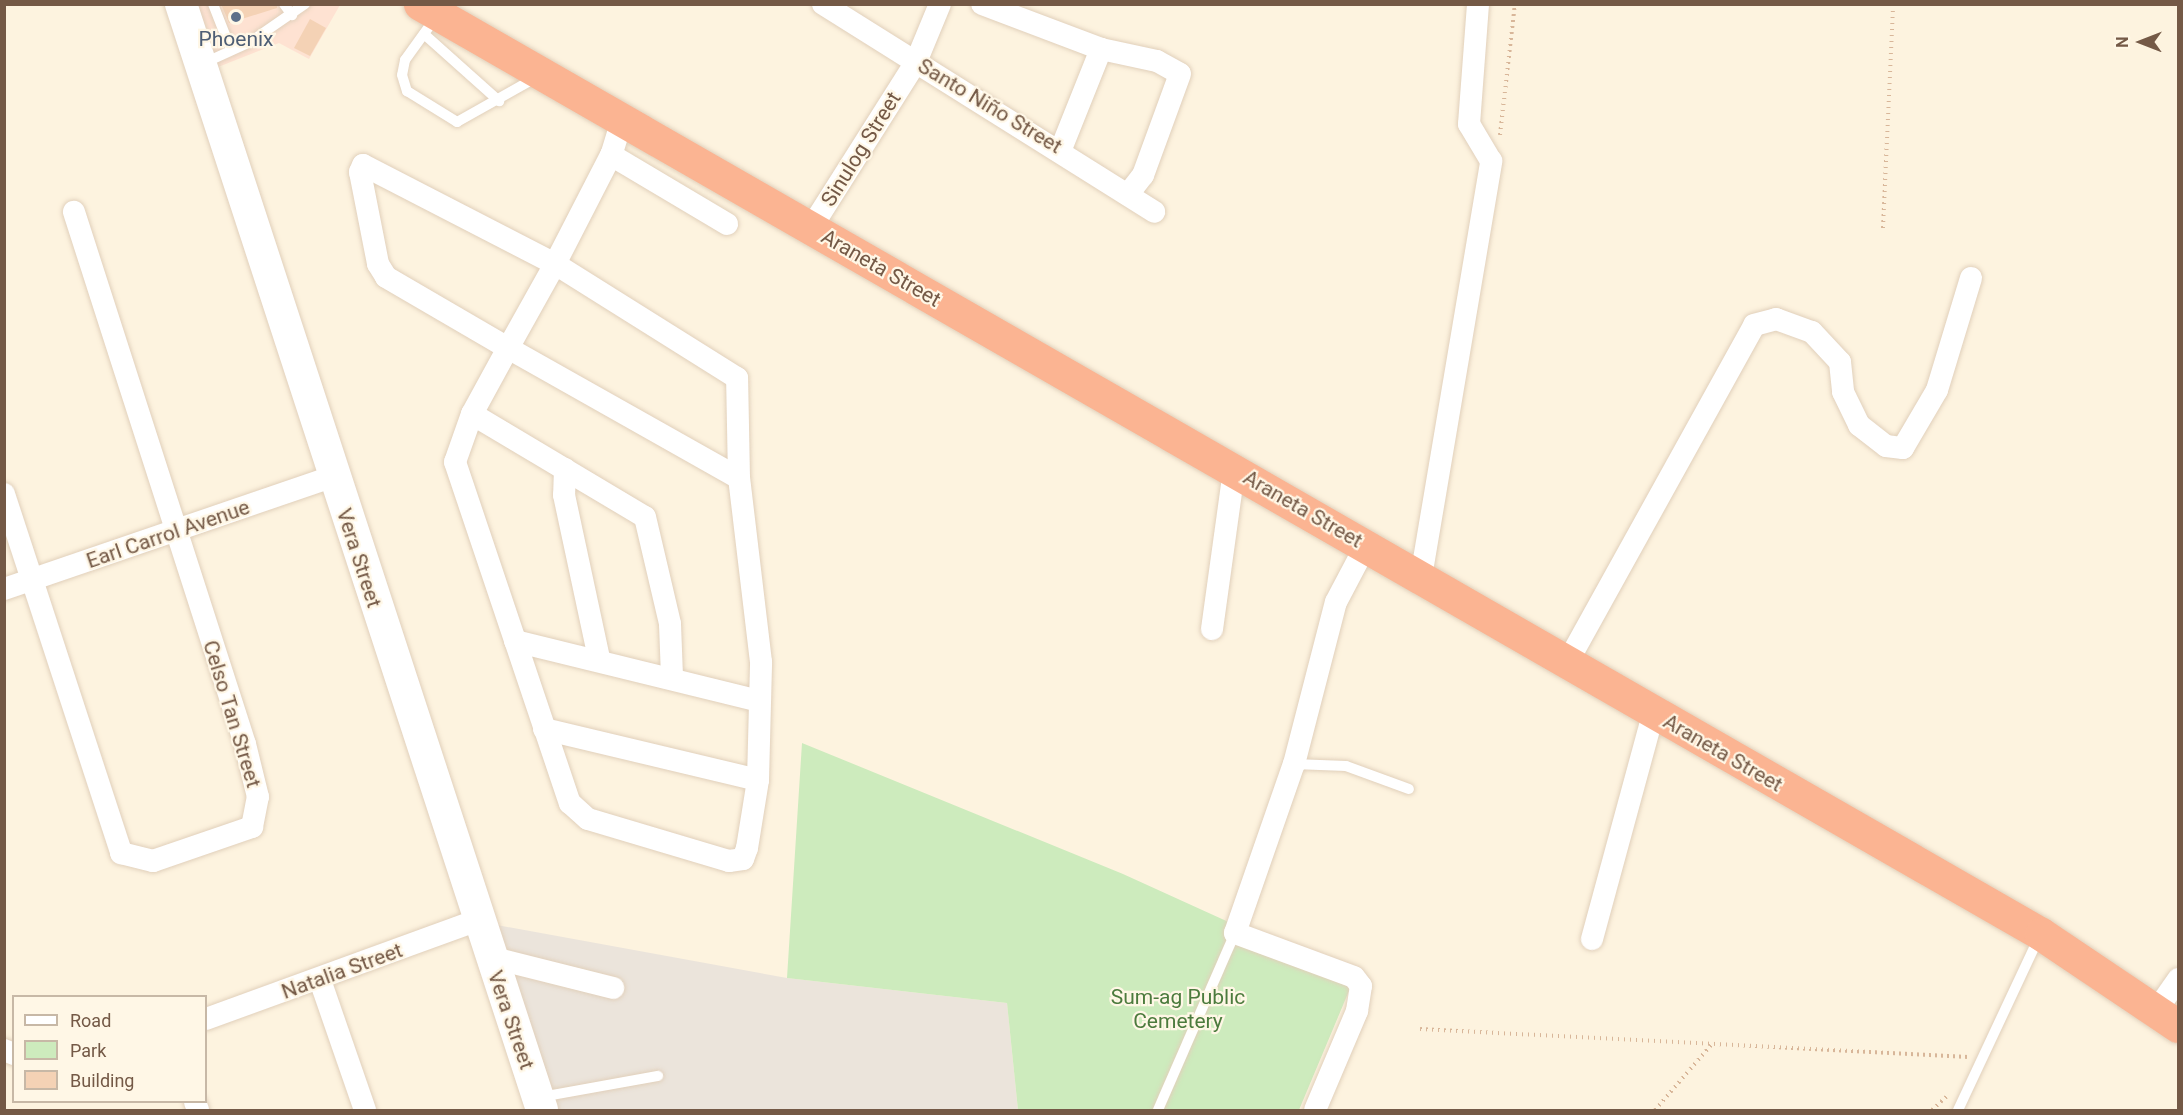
<!DOCTYPE html>
<html>
<head>
<meta charset="utf-8">
<style>
	body { margin:0 }
	#map { position:relative; width:2183px; height:1115px; overflow:hidden; background:#fdf3df; font-family:Roboto,sans-serif }
	div>[style] { position:absolute }
	[style*='--x'] { left:calc(var(--x)*1px); top:calc(var(--y)*1px); width:calc(var(--w)*1px); rotate:calc(var(--a)*1deg) }
	.commercial>* { inset:0; background:#fee2d2 }
	.industrial>* { inset:0; background:#ebe4db }
	.green>* { inset:0; background:#cdebbd }
	.building>* { inset:0; background:#f4d2b5 }
	.path>* { height:4px; margin-top:-2px; transform-origin:0; background:repeating-linear-gradient(90deg,#d8b699 0 1.5px,transparent 0 6px) }
	.roads { filter:drop-shadow(0 0 2px #e1d0bb) drop-shadow(0 0 2px #e1d0bb) }
	.lane>* { height:10px; margin:-5px; padding:0 5px; transform-origin:5px; border-radius:5px; background:#fff }
	.street>* { height:22px; margin:-11px; padding:0 11px; transform-origin:11px; border-radius:11px; background:#fff }
	.secondary>* { height:32px; margin:-16px; padding:0 16px; transform-origin:16px; border-radius:16px; background:#fff }
	.highway>* { height:33px; margin:-16.5px; padding:0 16.5px; transform-origin:16.5px; border-radius:16.5px; background:#fbb492 }
	.dots>* { width:16px; height:16px; translate:-50% -50%; box-sizing:border-box; border:3px solid #fff7e6; border-radius:50% }
	span { translate:-50% -50%; white-space:nowrap; text-align:center; line-height:1.15; -webkit-text-stroke:4.5px #fff7e6; paint-order:stroke }
	.service-label { font-size:21px; color:#4e5e75 }
	.street-label { font-size:21px; color:#745946 }
	.park-label { font-size:21px; color:#4c7b3d }
	.frame { position:absolute; inset:0; border:6px solid #745946; pointer-events:none }
	.legend { position:absolute; left:12px; top:995px; width:195px; height:108px; box-sizing:border-box; background:#fff7e6; border:2px solid #c7b8a6; margin:0; padding:8px 10px; list-style:none; font-size:18px; color:#745946 }
	.legend li { display:flex; align-items:center; gap:12px; height:30px }
	.legend b { width:30px; border:2px solid #c7b8a6 }
	.north { position:absolute; left:2111px; top:12px; width:60px; height:60px; -webkit-text-stroke:4px #fff7e6; paint-order:stroke; rotate:270deg; font-size:16px; font-weight:700; line-height:24px; text-align:center; color:#745946 }
	.north::after { content:''; display:block; margin:auto; width:21px; height:27px; background:#745946; clip-path:polygon(50% 0,100% 100%,50% 72%,0 100%) }
</style>
</head>
<body>
<div id="map">
	<div class="commercial">
		<i style="clip-path:polygon(192px 5px,340px 5px,309px 59px,279px 43px,213px 69px)"></i>
	</div>
	<div class="industrial">
		<i style="clip-path:polygon(491px 924px,787px 978px,1007px 1003px,1018px 1110px,550px 1110px)"></i>
	</div>
	<div class="green">
		<i style="clip-path:polygon(802px 743px,1123px 874px,1354px 979px,1299px 1110px,1018px 1110px,1007px 1003px,787px 978px)"></i>
	</div>
	<div class="building">
		<i style="clip-path:polygon(221px 4px,277px 4px,277px 8px,229px 23px)"></i>
		<i style="clip-path:polygon(310px 19px,326px 28px,310px 56px,294px 48px)"></i>
	</div>
	<div class="path">
		<i style="--x:1500;--y:135;--w:132;--a:-83.5"></i>
		<i style="--x:1883;--y:228;--w:224;--a:-87.4"></i>
		<i style="--x:1420;--y:1029;--w:549;--a:2.92"></i>
		<i style="--x:1655;--y:1110;--w:87;--a:-49.2"></i>
		<i style="--x:1932;--y:1110;--w:21;--a:-43"></i>
	</div>
	<div class="roads">
		<div class="lane">
			<i style="--x:213;--y:4;--w:49;--a:68.6"></i>
			<i style="--x:284;--y:4;--w:14;--a:54"></i>
			<i style="--x:436;--y:17;--w:53;--a:125.8"></i>
			<i style="--x:405;--y:60;--w:15;--a:101"></i>
			<i style="--x:402;--y:75;--w:17;--a:73"></i>
			<i style="--x:407;--y:91;--w:59;--a:31.8"></i>
			<i style="--x:457;--y:122;--w:92;--a:-29.4"></i>
			<i style="--x:424;--y:34;--w:101;--a:41.8"></i>
			<i style="--x:202;--y:64;--w:53;--a:-24.6"></i>
			<i style="--x:250;--y:42;--w:67;--a:-34.6"></i>
			<i style="--x:1294;--y:764;--w:52;--a:2.2"></i>
			<i style="--x:1346;--y:766;--w:67;--a:20.1"></i>
			<i style="--x:541;--y:1097;--w:119;--a:-10.2"></i>
			<i style="--x:1158;--y:1110;--w:193;--a:-66.5"></i>
			<i style="--x:1958;--y:1110;--w:191;--a:-64.9"></i>
		</div>
		<div class="street">
			<i style="--x:823;--y:4;--w:391;--a:32.1"></i>
			<i style="--x:982;--y:4;--w:127;--a:20.7"></i>
			<i style="--x:1101;--y:49;--w:57;--a:12.1"></i>
			<i style="--x:1157;--y:61;--w:26;--a:29"></i>
			<i style="--x:1180;--y:74;--w:108;--a:110.1"></i>
			<i style="--x:1143;--y:175;--w:24;--a:128"></i>
			<i style="--x:622;--y:120;--w:37;--a:107"></i>
			<i style="--x:611;--y:155;--w:123;--a:117.2"></i>
			<i style="--x:555;--y:264;--w:96;--a:119.2"></i>
			<i style="--x:508;--y:348;--w:75;--a:118.6"></i>
			<i style="--x:472;--y:414;--w:51;--a:109.5"></i>
			<i style="--x:455;--y:462;--w:360;--a:71.4"></i>
			<i style="--x:570;--y:803;--w:24;--a:42"></i>
			<i style="--x:588;--y:819;--w:147;--a:16.6"></i>
			<i style="--x:729;--y:861;--w:14;--a:-8"></i>
			<i style="--x:743;--y:859;--w:12;--a:-70"></i>
			<i style="--x:747;--y:848;--w:69;--a:-80.8"></i>
			<i style="--x:758;--y:780;--w:118;--a:-88.5"></i>
			<i style="--x:761;--y:662;--w:185;--a:-96.8"></i>
			<i style="--x:739;--y:478;--w:100;--a:-91.1"></i>
			<i style="--x:737;--y:378;--w:215;--a:-147.9"></i>
			<i style="--x:555;--y:264;--w:216;--a:-152.7"></i>
			<i style="--x:363;--y:165;--w:8;--a:113"></i>
			<i style="--x:360;--y:172;--w:94;--a:78.9"></i>
			<i style="--x:378;--y:264;--w:15;--a:58"></i>
			<i style="--x:386;--y:277;--w:141;--a:30.2"></i>
			<i style="--x:508;--y:348;--w:265;--a:29.4"></i>
			<i style="--x:1061;--y:149;--w:108;--a:-68.2"></i>
			<i style="--x:611;--y:155;--w:135;--a:30.7"></i>
			<i style="--x:811;--y:228;--w:196;--a:-57.7"></i>
			<i style="--x:916;--y:62;--w:63;--a:-67.5"></i>
			<i style="--x:472;--y:414;--w:201;--a:30.8"></i>
			<i style="--x:645;--y:517;--w:110;--a:76.8"></i>
			<i style="--x:670;--y:624;--w:52;--a:87.8"></i>
			<i style="--x:565;--y:469;--w:26;--a:92"></i>
			<i style="--x:564;--y:495;--w:167;--a:77.9"></i>
			<i style="--x:4;--y:494;--w:378;--a:71.9"></i>
			<i style="--x:121;--y:853;--w:33;--a:14"></i>
			<i style="--x:153;--y:861;--w:105;--a:-19"></i>
			<i style="--x:252;--y:827;--w:31;--a:-79"></i>
			<i style="--x:258;--y:797;--w:55;--a:-103.8"></i>
			<i style="--x:245;--y:744;--w:559;--a:-107.82"></i>
			<i style="--x:1421;--y:577;--w:422;--a:-80.4"></i>
			<i style="--x:1491;--y:161;--w:43;--a:-120.7"></i>
			<i style="--x:1469;--y:124;--w:120;--a:-85.7"></i>
			<i style="--x:4;--y:589;--w:347;--a:-18.9"></i>
			<i style="--x:1212;--y:629;--w:161;--a:-82.1"></i>
			<i style="--x:515;--y:641;--w:251;--a:13.8"></i>
			<i style="--x:1567;--y:663;--w:386;--a:-61"></i>
			<i style="--x:1754;--y:325;--w:23;--a:-15"></i>
			<i style="--x:1776;--y:319;--w:38;--a:20"></i>
			<i style="--x:1812;--y:332;--w:41;--a:47"></i>
			<i style="--x:1840;--y:362;--w:30;--a:84"></i>
			<i style="--x:1843;--y:392;--w:37;--a:64"></i>
			<i style="--x:1859;--y:425;--w:34;--a:38"></i>
			<i style="--x:1886;--y:446;--w:17;--a:7"></i>
			<i style="--x:1903;--y:448;--w:67;--a:-59.6"></i>
			<i style="--x:1937;--y:390;--w:117;--a:-73.1"></i>
			<i style="--x:544;--y:729;--w:220;--a:13.4"></i>
			<i style="--x:1592;--y:939;--w:233;--a:-74.8"></i>
			<i style="--x:490;--y:957;--w:127;--a:14.1"></i>
			<i style="--x:320;--y:980;--w:138;--a:70.9"></i>
			<i style="--x:2156;--y:1011;--w:39;--a:-55"></i>
			<i style="--x:206;--y:1019;--w:289;--a:-20"></i>
			<i style="--x:4;--y:1050;--w:11;--a:22"></i>
			<i style="--x:195;--y:1102;--w:9;--a:69"></i>
			<i style="--x:1315;--y:1110;--w:108;--a:-67"></i>
			<i style="--x:1357;--y:1011;--w:25;--a:-81"></i>
			<i style="--x:1361;--y:986;--w:11;--a:-128"></i>
			<i style="--x:1354;--y:977;--w:127;--a:-159.7"></i>
			<i style="--x:1235;--y:933;--w:179;--a:-70.8"></i>
			<i style="--x:1294;--y:764;--w:167;--a:-75.5"></i>
			<i style="--x:1336;--y:602;--w:64;--a:-62.2"></i>
		</div>
		<div class="secondary">
			<i style="--x:181;--y:4;--w:1163;--a:71.92"></i>
		</div>
		<div class="highway">
			<i style="--x:420;--y:4;--w:1869;--a:29.84"></i>
			<i style="--x:2041;--y:934;--w:165;--a:33.9"></i>
		</div>
	</div>
	<div class="dots">
		<i style="left:236px;top:17px;background:#5c6f8a"></i>
	</div>
	<div class="service-label">
		<span style="left:236px;top:39px">Phoenix</span>
	</div>
	<div class="street-label">
		<span style="left:990px;top:106px;rotate:31deg">Santo Niño Street</span>
		<span style="left:861px;top:149px;rotate:-58deg">Sinulog Street</span>
		<span style="left:881px;top:268px;rotate:30deg">Araneta Street</span>
		<span style="left:1303px;top:509px;rotate:30deg">Araneta Street</span>
		<span style="left:168px;top:534px;rotate:-19deg">Earl Carrol Avenue</span>
		<span style="left:359px;top:558px;rotate:72deg">Vera Street</span>
		<span style="left:232px;top:714px;rotate:73deg">Celso Tan Street</span>
		<span style="left:1723px;top:753px;rotate:30deg">Araneta Street</span>
		<span style="left:342px;top:971px;rotate:-20deg">Natalia Street</span>
		<span style="left:511px;top:1020px;rotate:71deg">Vera Street</span>
	</div>
	<div class="park-label">
		<span style="left:1178px;top:1009px">Sum-ag Public<br>Cemetery</span>
	</div>
	<div class="frame"></div>
	<ul class="legend">
	<li><b style="height:8px;background:#fff"></b>Road</li>
	<li><b style="height:16px;background:#cdebbd"></b>Park</li>
	<li><b style="height:16px;background:#f4d2b5"></b>Building</li>
	</ul>
	<div class="north">N</div>
</div>
</body>
</html>
